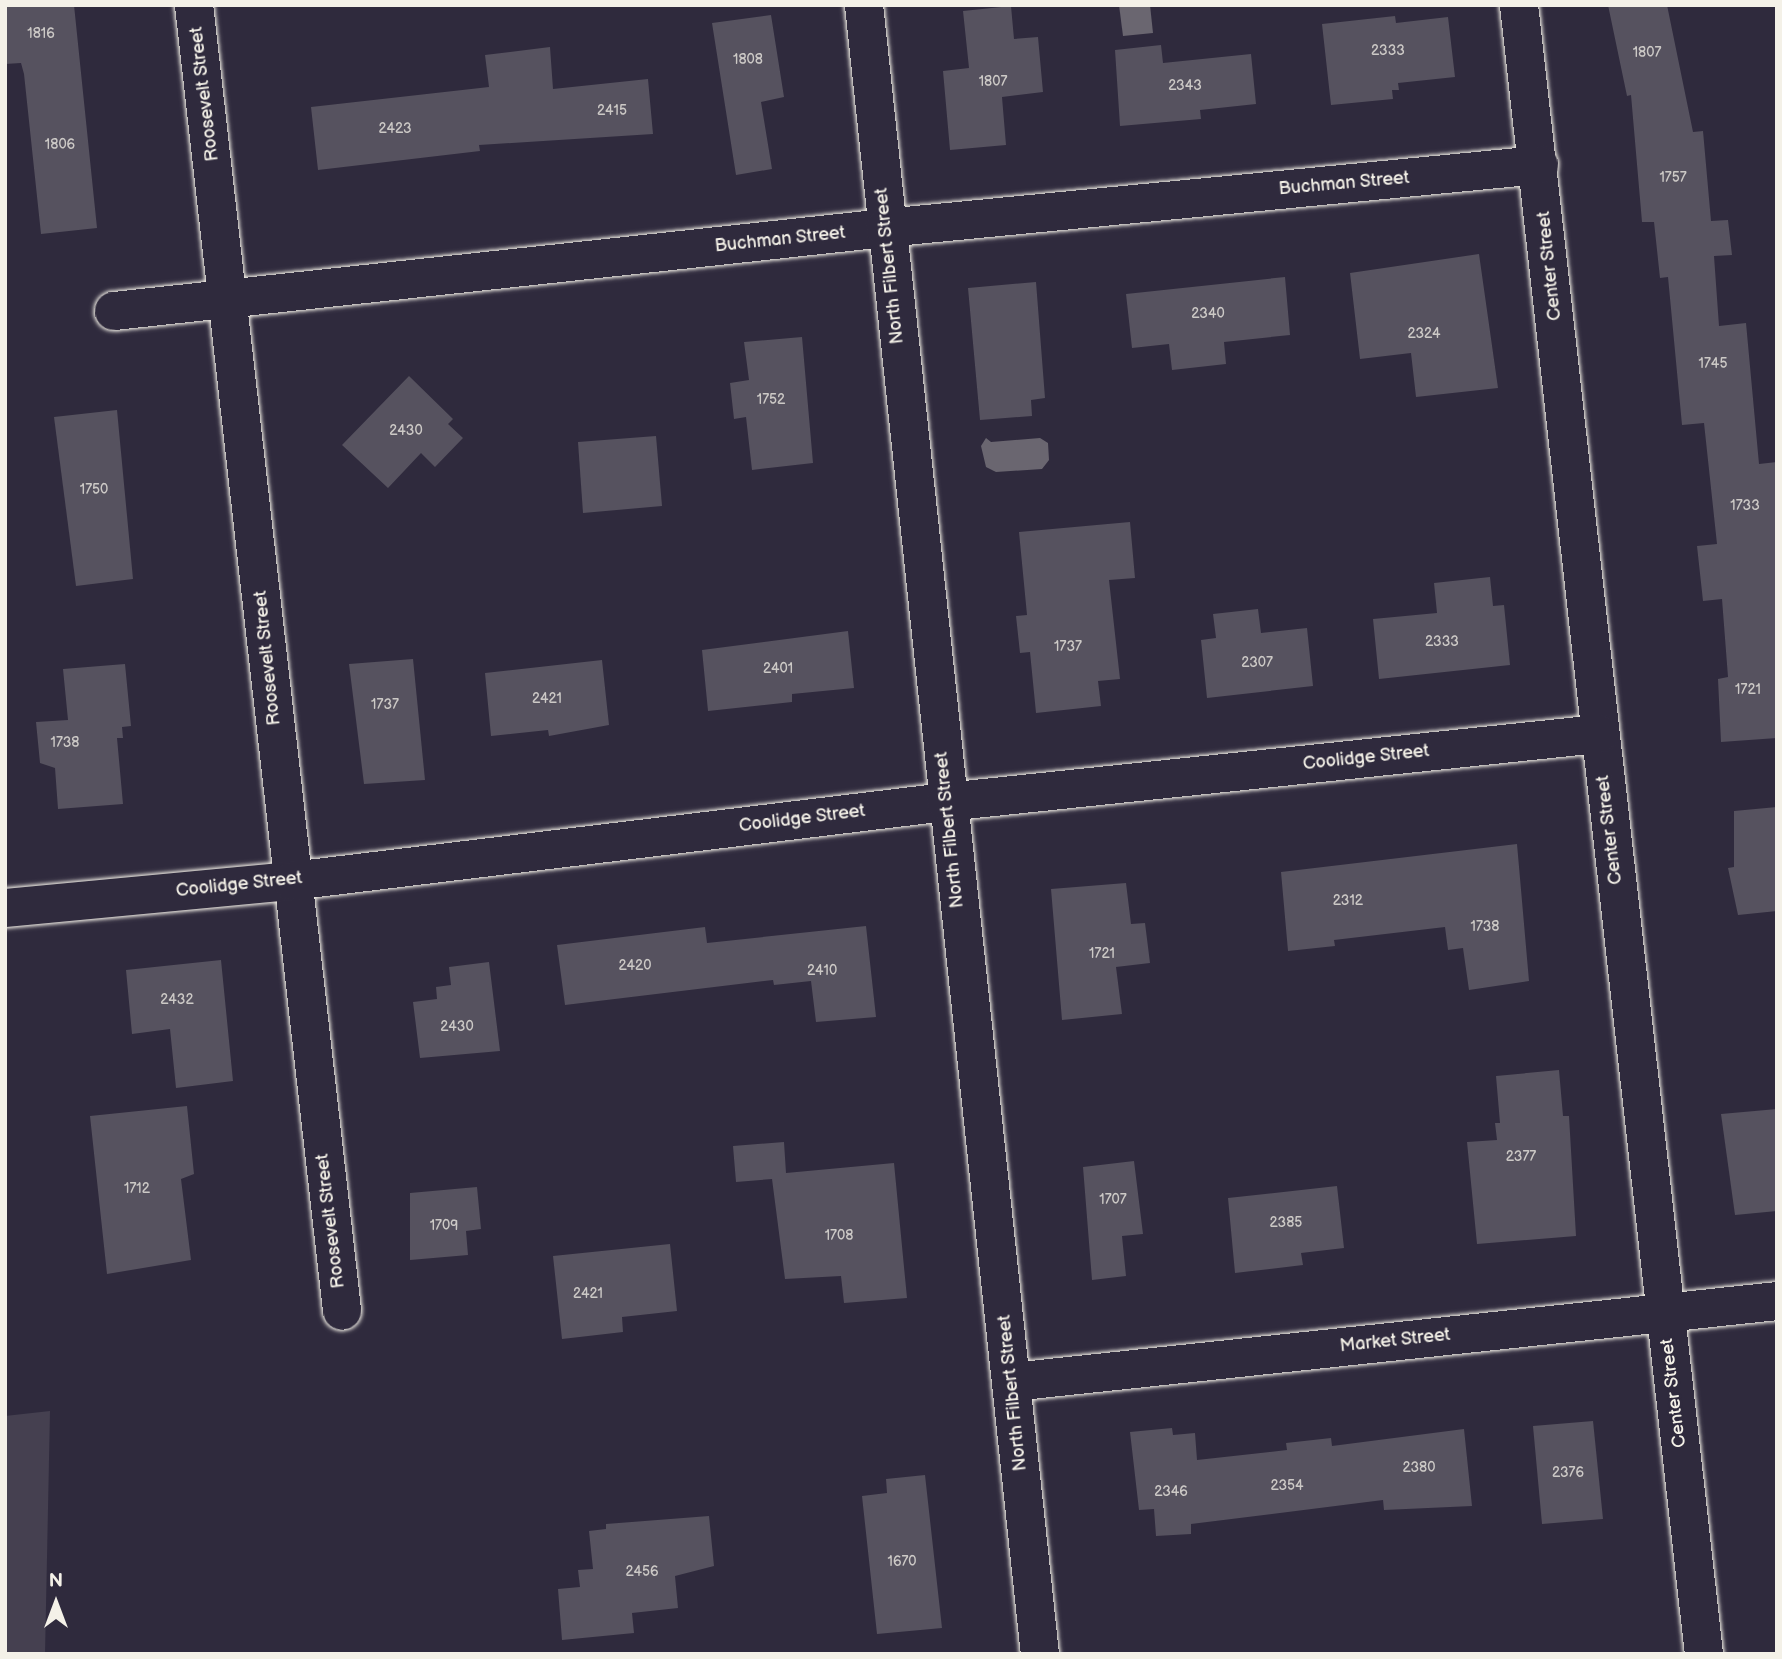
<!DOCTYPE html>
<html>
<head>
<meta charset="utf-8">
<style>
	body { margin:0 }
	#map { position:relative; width:1782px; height:1659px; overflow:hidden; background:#2f2a3d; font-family:"Balsamiq Sans",sans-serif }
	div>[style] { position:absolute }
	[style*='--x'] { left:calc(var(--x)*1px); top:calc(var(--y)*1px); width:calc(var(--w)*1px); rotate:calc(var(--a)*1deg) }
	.green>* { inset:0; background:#454050 }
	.water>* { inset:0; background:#6a6670 }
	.building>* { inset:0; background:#56525f }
	.roads { filter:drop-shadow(0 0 2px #f4f1e8) drop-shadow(0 0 2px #f4f1e8) }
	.minor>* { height:38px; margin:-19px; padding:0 19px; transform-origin:19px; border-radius:19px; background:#2f2a3d }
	span { translate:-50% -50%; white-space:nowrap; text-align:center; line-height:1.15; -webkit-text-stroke:5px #2f2a3d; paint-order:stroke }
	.number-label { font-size:14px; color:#ccc9c6 }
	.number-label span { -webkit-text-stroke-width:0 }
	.street-label { font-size:18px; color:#f4f1e8 }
	.frame { position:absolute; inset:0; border:7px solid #f4f1e8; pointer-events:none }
	.north { position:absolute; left:21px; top:1568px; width:70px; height:70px; -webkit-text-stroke:5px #2f2a3d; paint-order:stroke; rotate:0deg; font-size:19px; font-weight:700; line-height:28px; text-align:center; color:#f4f1e8 }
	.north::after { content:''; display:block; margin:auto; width:24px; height:32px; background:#f4f1e8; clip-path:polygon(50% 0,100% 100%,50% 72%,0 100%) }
</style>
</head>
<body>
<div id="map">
	<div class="green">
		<i style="clip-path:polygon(50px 1411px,45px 1654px,5px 1654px,5px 1416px)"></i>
	</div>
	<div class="water">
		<i style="clip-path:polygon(1119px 5px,1150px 5px,1153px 33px,1123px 36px)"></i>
		<i style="clip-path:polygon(986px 438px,991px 442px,1040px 438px,1048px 443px,1049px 460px,1042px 469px,996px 472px,986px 467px,981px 446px)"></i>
	</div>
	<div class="building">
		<i style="clip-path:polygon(5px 5px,74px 5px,97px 228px,41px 234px,24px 74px,21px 63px,5px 64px)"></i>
		<i style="clip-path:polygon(1608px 5px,1667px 5px,1693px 132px,1703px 131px,1711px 221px,1728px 220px,1732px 255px,1714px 256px,1719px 326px,1746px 323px,1759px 464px,1777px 462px,1777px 738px,1721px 742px,1718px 679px,1728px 677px,1722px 599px,1703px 601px,1697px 546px,1717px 544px,1704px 423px,1682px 425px,1668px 277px,1660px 278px,1654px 222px,1642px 222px,1631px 95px,1627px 96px)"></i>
		<i style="clip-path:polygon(1011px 6px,1014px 39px,1038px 37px,1043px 92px,1002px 97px,1006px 145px,950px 150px,943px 71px,969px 68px,963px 11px)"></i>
		<i style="clip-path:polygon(771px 15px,784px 97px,761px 102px,772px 169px,736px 175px,712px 23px)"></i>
		<i style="clip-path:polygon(1395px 16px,1396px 23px,1448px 17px,1455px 77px,1398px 83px,1399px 90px,1392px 90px,1393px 99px,1331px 105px,1322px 24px)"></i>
		<i style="clip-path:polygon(1161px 45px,1163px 63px,1251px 54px,1256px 104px,1200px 110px,1201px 119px,1120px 126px,1115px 50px)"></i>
		<i style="clip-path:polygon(550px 47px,553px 89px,648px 79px,653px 134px,479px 145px,480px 151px,318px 170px,311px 107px,489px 87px,485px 55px)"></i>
		<i style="clip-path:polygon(1479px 254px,1498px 388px,1416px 397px,1411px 353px,1360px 359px,1350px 273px)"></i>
		<i style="clip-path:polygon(1285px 277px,1290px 335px,1224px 342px,1226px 364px,1172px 370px,1169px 344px,1132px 348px,1126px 294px)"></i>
		<i style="clip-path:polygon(1036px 282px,1045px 398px,1031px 400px,1032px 416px,980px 420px,968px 288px)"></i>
		<i style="clip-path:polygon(802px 337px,813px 463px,752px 470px,746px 417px,734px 419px,730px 383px,749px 380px,744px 342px)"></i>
		<i style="clip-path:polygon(409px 376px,453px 419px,448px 424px,463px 438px,435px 467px,421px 453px,388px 488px,342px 445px)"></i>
		<i style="clip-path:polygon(117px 410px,133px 579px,76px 586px,54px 417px)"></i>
		<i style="clip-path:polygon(656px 436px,662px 506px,583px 513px,578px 442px)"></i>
		<i style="clip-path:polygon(1130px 522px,1135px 578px,1109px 580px,1120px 679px,1098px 681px,1101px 706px,1036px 713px,1030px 652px,1020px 653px,1016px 616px,1027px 615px,1019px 532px)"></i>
		<i style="clip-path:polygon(1490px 577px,1493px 606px,1504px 605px,1510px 665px,1379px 679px,1373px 619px,1437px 613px,1434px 583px)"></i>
		<i style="clip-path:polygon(1258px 609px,1261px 633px,1307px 628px,1313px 686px,1207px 698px,1201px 640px,1216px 638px,1213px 614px)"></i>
		<i style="clip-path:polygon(848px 631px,854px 688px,792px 694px,792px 702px,708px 711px,702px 650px)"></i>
		<i style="clip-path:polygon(413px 659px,425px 780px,364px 784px,349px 664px)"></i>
		<i style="clip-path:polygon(602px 660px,609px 725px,549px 736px,548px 730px,491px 736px,485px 673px)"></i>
		<i style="clip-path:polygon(125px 664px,131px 726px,122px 727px,123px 738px,117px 738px,123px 804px,58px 809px,55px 768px,40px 763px,36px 722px,68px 720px,63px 669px)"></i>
		<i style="clip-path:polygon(1777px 807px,1777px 911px,1738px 915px,1728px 868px,1734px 867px,1734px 811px)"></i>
		<i style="clip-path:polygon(1517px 844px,1529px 981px,1469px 990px,1463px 948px,1448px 950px,1445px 927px,1334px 940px,1335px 946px,1288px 951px,1281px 872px)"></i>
		<i style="clip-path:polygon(1126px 883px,1131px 924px,1145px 923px,1150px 963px,1116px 967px,1122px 1014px,1062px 1020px,1051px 889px)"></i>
		<i style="clip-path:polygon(866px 926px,876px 1017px,816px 1022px,811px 981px,774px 985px,773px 980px,565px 1005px,557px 945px,705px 927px,707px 943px)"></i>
		<i style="clip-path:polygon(221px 960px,233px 1081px,176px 1088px,170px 1029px,132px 1034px,126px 970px)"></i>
		<i style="clip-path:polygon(489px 962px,500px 1051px,420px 1058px,413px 1002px,437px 999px,436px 987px,451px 985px,449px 967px)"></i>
		<i style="clip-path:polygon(1559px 1070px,1563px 1116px,1569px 1116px,1576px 1236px,1477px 1244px,1467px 1142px,1497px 1140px,1495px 1123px,1500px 1123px,1496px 1076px)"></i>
		<i style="clip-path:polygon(187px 1106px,194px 1174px,181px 1179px,191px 1260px,107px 1274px,90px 1116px)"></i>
		<i style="clip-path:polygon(1777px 1109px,1777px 1211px,1735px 1215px,1721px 1114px)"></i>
		<i style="clip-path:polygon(784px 1142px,786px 1173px,894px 1163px,907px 1298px,844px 1303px,841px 1276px,785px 1279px,772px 1179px,736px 1182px,733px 1146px)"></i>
		<i style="clip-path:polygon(1134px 1161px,1143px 1234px,1122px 1236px,1126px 1276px,1092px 1280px,1083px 1167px)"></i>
		<i style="clip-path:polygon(1337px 1186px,1344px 1248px,1301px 1253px,1303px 1265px,1235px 1273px,1228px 1198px)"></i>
		<i style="clip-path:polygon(477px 1187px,481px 1229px,466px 1231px,468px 1255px,410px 1260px,410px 1193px)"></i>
		<i style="clip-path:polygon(670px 1244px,677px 1311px,622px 1317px,623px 1332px,562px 1339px,553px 1256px)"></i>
		<i style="clip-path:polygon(1593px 1421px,1603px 1519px,1542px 1524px,1533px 1426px)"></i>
		<i style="clip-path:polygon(1172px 1428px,1173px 1435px,1195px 1433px,1197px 1460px,1287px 1450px,1286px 1443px,1331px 1438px,1332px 1446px,1464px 1429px,1472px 1506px,1384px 1510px,1383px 1500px,1191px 1524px,1191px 1534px,1156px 1536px,1154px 1509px,1139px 1510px,1130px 1432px)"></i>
		<i style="clip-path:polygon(925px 1475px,942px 1628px,877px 1634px,862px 1496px,887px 1493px,886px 1479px)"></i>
		<i style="clip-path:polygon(709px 1516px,714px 1566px,675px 1576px,678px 1608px,632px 1613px,634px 1633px,562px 1640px,558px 1589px,580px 1587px,578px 1570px,593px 1569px,589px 1531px,606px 1529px,606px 1524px)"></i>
	</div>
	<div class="roads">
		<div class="minor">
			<i style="--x:194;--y:5;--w:1314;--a:83.53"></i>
			<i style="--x:864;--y:5;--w:1658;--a:83.91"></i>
			<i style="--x:1519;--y:5;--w:1659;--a:83.6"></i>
			<i style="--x:114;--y:311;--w:775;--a:-6.14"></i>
			<i style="--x:885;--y:228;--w:657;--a:-5.5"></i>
			<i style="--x:5;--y:908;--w:288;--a:-5.4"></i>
			<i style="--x:292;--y:881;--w:659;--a:-6.89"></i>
			<i style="--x:946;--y:802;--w:657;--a:-5.95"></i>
			<i style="--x:1012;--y:1382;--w:769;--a:-6.04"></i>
		</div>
	</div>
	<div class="number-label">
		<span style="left:41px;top:34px">1816</span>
		<span style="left:1388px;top:51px">2333</span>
		<span style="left:1647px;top:53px">1807</span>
		<span style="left:748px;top:60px">1808</span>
		<span style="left:993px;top:82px">1807</span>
		<span style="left:1185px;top:86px">2343</span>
		<span style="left:612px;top:111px">2415</span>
		<span style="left:395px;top:129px">2423</span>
		<span style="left:60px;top:145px">1806</span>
		<span style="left:1673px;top:178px">1757</span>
		<span style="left:1208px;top:314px">2340</span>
		<span style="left:1424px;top:334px">2324</span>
		<span style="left:1713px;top:364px">1745</span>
		<span style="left:771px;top:400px">1752</span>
		<span style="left:406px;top:431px">2430</span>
		<span style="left:94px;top:490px">1750</span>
		<span style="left:1745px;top:506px">1733</span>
		<span style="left:1442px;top:642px">2333</span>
		<span style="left:1068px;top:647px">1737</span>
		<span style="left:1257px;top:663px">2307</span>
		<span style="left:778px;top:669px">2401</span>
		<span style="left:1748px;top:690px">1721</span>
		<span style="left:547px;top:699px">2421</span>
		<span style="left:385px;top:705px">1737</span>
		<span style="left:65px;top:743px">1738</span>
		<span style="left:1348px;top:901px">2312</span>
		<span style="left:1485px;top:927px">1738</span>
		<span style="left:1102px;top:954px">1721</span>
		<span style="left:635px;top:966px">2420</span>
		<span style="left:822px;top:971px">2410</span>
		<span style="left:177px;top:1000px">2432</span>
		<span style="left:457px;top:1027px">2430</span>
		<span style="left:1521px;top:1157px">2377</span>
		<span style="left:137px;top:1189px">1712</span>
		<span style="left:1113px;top:1200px">1707</span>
		<span style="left:1286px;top:1223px">2385</span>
		<span style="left:444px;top:1226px">1709</span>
		<span style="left:839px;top:1236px">1708</span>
		<span style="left:588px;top:1294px">2421</span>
		<span style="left:1419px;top:1468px">2380</span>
		<span style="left:1568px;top:1473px">2376</span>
		<span style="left:1287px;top:1486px">2354</span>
		<span style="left:1171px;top:1492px">2346</span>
		<span style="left:902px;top:1562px">1670</span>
		<span style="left:642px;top:1572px">2456</span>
	</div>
	<div class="street-label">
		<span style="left:205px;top:94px;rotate:-97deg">Roosevelt Street</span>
		<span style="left:1344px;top:184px;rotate:-5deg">Buchman Street</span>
		<span style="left:780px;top:240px;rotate:-6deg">Buchman Street</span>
		<span style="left:890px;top:266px;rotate:-96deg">North Filbert Street</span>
		<span style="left:1550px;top:266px;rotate:-96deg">Center Street</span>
		<span style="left:268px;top:658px;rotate:-96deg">Roosevelt Street</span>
		<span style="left:1366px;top:758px;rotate:-6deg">Coolidge Street</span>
		<span style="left:802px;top:819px;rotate:-7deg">Coolidge Street</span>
		<span style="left:950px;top:830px;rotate:-96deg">North Filbert Street</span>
		<span style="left:1610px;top:830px;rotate:-97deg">Center Street</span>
		<span style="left:239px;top:885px;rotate:-6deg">Coolidge Street</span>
		<span style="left:331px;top:1221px;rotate:-97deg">Roosevelt Street</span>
		<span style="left:1395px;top:1341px;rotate:-6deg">Market Street</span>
		<span style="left:1013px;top:1393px;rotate:-96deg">North Filbert Street</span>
		<span style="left:1674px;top:1393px;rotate:-97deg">Center Street</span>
	</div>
	<div class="frame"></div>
	<div class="north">N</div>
</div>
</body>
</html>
